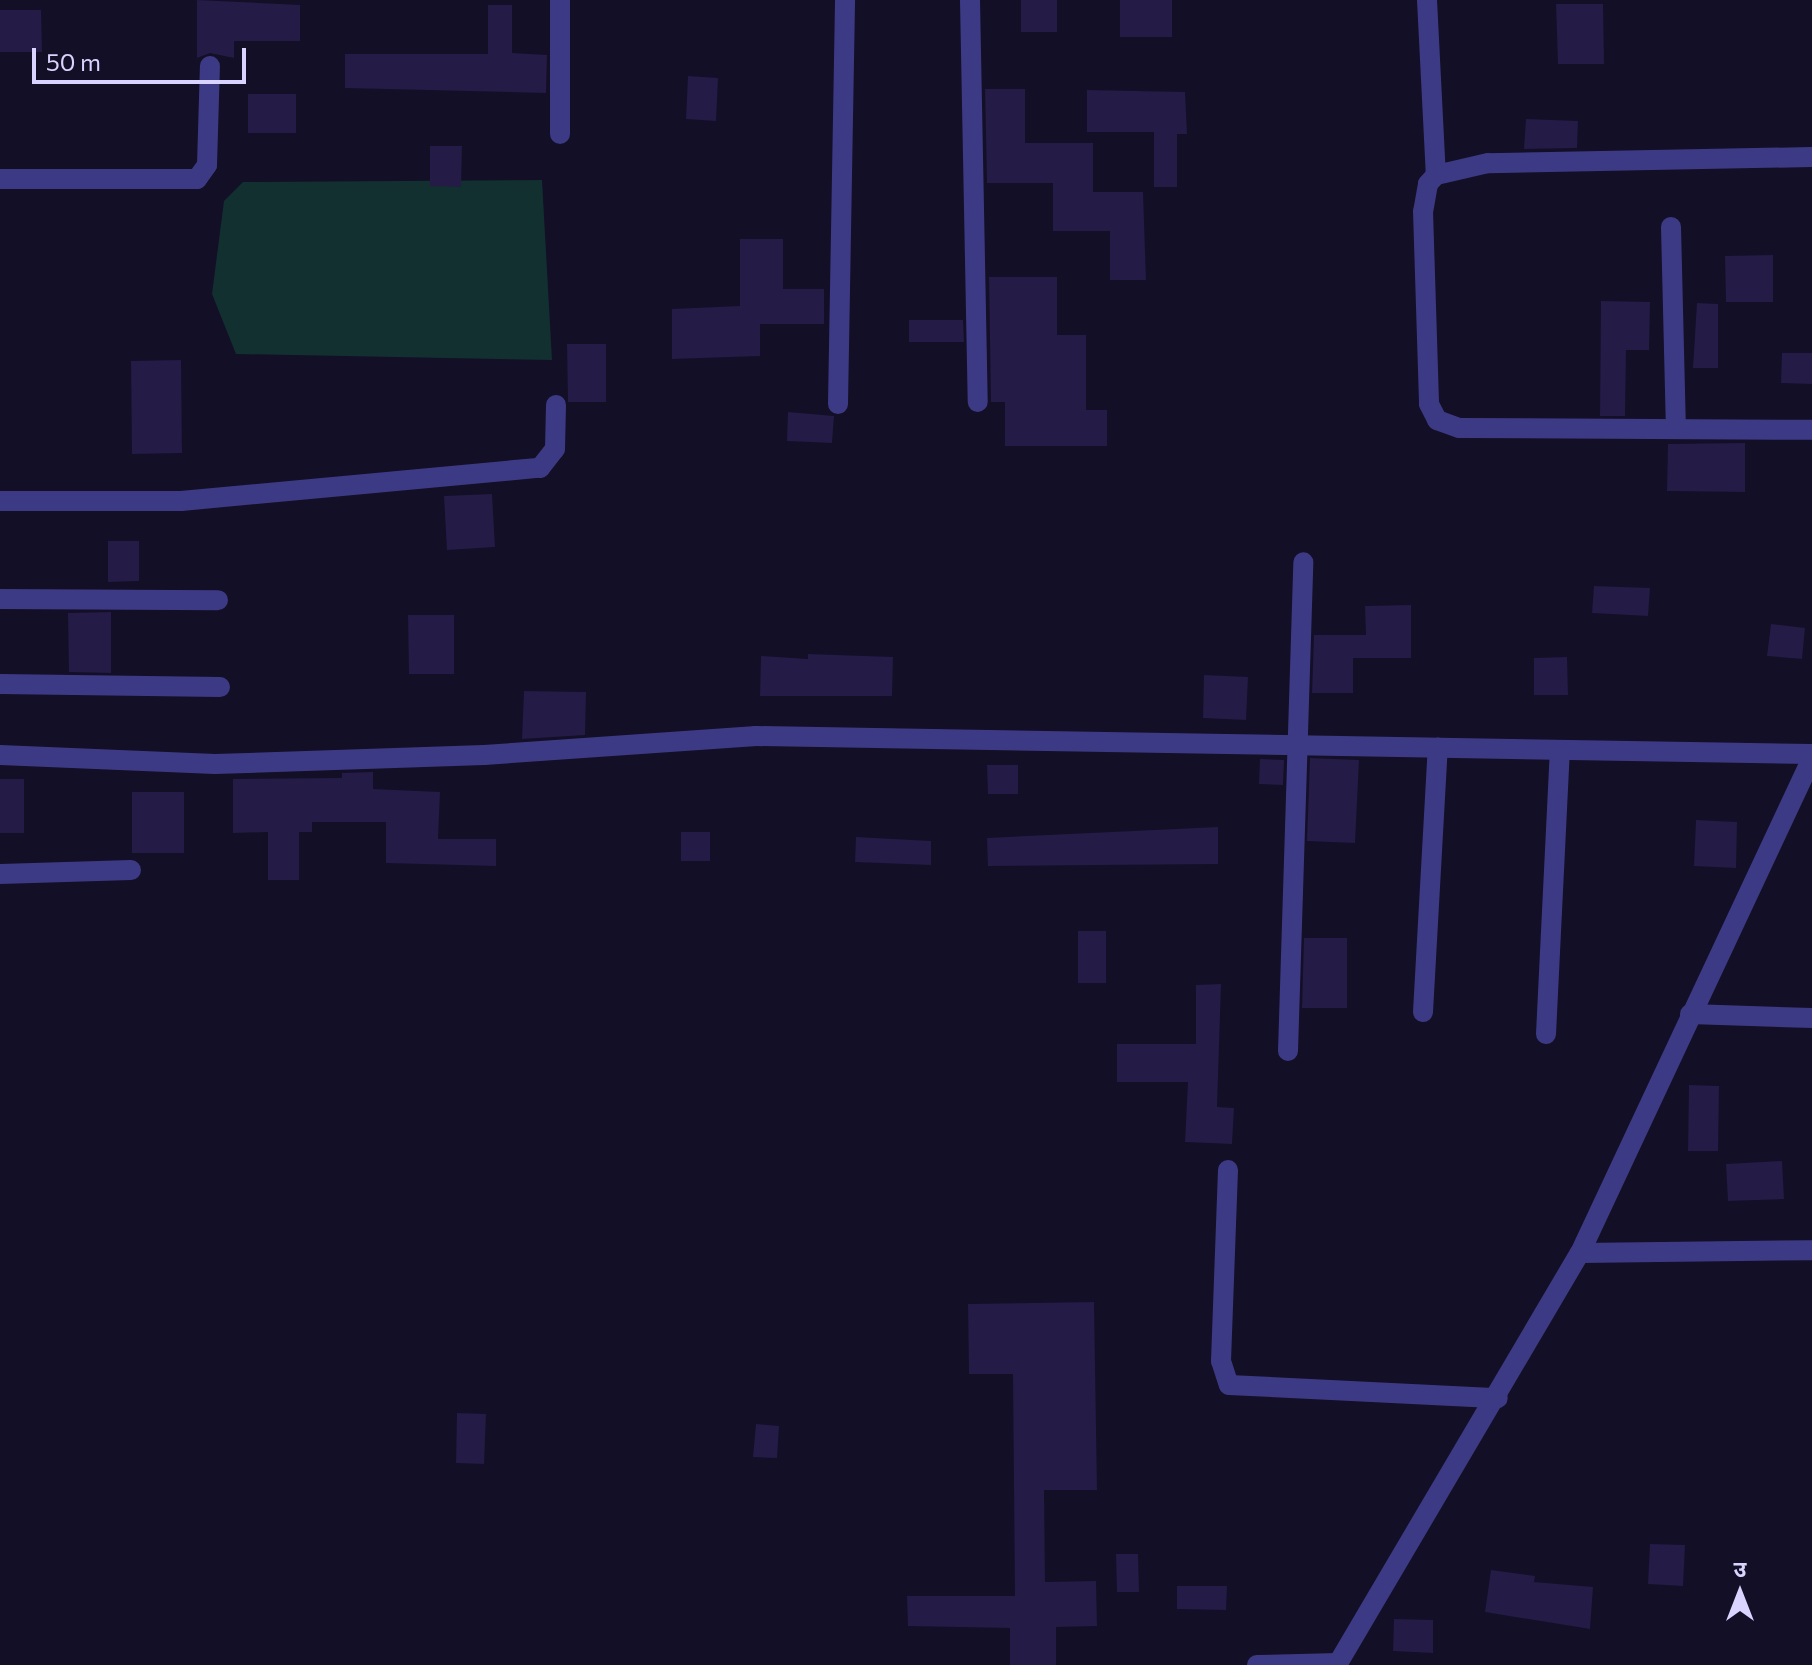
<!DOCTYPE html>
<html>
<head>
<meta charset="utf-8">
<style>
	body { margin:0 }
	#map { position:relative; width:1812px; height:1665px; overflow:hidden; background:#130f26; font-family:Commissioner,"Noto Sans Devanagari",sans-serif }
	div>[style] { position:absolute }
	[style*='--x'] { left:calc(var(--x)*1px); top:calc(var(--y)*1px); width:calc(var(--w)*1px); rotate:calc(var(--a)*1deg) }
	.green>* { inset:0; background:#12302f }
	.building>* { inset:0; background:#241b47 }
	.street>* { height:20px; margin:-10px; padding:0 10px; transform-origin:10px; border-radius:10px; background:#3d3a85 }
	span { translate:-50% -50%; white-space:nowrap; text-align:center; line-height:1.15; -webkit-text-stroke:6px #130f26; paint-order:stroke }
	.north { position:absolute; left:1700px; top:1553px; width:80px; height:80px; -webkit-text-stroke:6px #130f26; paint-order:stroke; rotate:0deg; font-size:22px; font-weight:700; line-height:32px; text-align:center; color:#d9d4ff }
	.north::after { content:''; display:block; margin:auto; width:28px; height:36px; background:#d9d4ff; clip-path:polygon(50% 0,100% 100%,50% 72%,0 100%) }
	.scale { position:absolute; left:32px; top:48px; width:214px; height:36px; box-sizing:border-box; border:4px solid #d9d4ff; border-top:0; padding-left:10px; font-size:24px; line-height:28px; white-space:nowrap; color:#d9d4ff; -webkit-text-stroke:6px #130f26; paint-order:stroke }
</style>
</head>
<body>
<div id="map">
	<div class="green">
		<i style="clip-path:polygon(542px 180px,552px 360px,236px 354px,212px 294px,224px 201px,243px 182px)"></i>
	</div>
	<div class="building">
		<i style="clip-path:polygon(197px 0,300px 5px,300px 41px,234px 41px,234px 58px,210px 53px,197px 58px)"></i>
		<i style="clip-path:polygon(1021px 0,1057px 0,1057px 32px,1021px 32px)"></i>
		<i style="clip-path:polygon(1120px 0,1172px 0,1172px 37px,1120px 37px)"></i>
		<i style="clip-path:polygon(1556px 4px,1603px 4px,1604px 64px,1558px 64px)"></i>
		<i style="clip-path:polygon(488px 5px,512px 5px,512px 53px,547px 55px,546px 93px,345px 88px,345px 54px,488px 54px)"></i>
		<i style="clip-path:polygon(0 10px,41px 10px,42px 52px,0 52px)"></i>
		<i style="clip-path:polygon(688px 76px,718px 78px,716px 121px,686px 119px)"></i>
		<i style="clip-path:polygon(985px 89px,1025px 89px,1025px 143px,1093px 143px,1093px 192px,1143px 192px,1146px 280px,1110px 280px,1110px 231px,1053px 231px,1053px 183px,987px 183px)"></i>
		<i style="clip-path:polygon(1087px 90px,1185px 92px,1187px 134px,1177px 134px,1177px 187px,1154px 187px,1154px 132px,1087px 132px)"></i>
		<i style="clip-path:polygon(248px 94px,296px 94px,296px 133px,248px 133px)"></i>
		<i style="clip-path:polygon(1526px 119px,1578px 121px,1577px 148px,1524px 149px)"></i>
		<i style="clip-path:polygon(430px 146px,462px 146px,461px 187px,430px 186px)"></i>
		<i style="clip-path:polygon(740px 239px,783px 239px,783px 289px,824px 289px,824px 324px,760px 324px,760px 356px,672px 359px,672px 309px,740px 306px)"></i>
		<i style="clip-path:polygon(1773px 255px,1773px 302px,1726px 302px,1725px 256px)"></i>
		<i style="clip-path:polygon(989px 277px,1057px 277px,1057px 335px,1086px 335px,1086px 410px,1107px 410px,1107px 446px,1005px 446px,1005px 402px,991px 402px)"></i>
		<i style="clip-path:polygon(1601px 301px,1650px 302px,1649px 350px,1626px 350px,1625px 416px,1600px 416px)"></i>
		<i style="clip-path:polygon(1697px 303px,1718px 304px,1718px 368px,1693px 368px)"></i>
		<i style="clip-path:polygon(909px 320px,963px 320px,964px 342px,909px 342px)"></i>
		<i style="clip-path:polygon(567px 344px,606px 344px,606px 402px,568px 402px)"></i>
		<i style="clip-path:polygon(1782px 353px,1812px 353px,1812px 384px,1781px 383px)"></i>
		<i style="clip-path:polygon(181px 360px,182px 453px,132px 454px,131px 361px)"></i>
		<i style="clip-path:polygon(788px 412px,834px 416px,832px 443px,787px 441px)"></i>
		<i style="clip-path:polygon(1745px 443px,1745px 492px,1667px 491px,1668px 444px)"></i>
		<i style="clip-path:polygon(492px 494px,495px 547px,447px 550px,444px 496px)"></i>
		<i style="clip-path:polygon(108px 541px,139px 541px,139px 581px,108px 582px)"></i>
		<i style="clip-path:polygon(1594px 586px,1650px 588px,1648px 616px,1592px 613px)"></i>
		<i style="clip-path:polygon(1411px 605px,1411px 658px,1353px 658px,1353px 693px,1312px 693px,1314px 635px,1366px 635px,1365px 606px)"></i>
		<i style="clip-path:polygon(111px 612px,111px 673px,69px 672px,68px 613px)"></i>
		<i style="clip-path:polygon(408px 615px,454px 615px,454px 674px,409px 674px)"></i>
		<i style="clip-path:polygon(1771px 624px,1805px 628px,1802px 659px,1767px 656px)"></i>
		<i style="clip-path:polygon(808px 654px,893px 657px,892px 696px,760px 696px,761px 656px,808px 659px)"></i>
		<i style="clip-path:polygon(1567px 657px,1568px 695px,1534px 695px,1534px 658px)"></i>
		<i style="clip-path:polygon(1204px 675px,1248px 677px,1246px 720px,1203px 718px)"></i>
		<i style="clip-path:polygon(524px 691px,586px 692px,585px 735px,522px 739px)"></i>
		<i style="clip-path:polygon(1310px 758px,1359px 760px,1355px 843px,1307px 841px)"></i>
		<i style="clip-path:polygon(1260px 759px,1284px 760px,1283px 785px,1259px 784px)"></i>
		<i style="clip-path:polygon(987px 765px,1018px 765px,1018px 794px,988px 794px)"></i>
		<i style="clip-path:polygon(373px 772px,373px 789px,440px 792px,438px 839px,496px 839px,496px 866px,386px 863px,386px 822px,312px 822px,312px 832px,299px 832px,299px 880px,268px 880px,268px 832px,233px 833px,233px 779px,342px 778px,342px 773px)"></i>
		<i style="clip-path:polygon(0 779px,24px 779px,24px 833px,0 833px)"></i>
		<i style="clip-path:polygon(132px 792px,184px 792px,184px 853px,132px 853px)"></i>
		<i style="clip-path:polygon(1696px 820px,1737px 822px,1736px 868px,1694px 866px)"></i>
		<i style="clip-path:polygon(1218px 827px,1218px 864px,988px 866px,987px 838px)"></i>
		<i style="clip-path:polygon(681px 832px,710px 832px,710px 861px,681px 861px)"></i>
		<i style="clip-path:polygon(856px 837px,931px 841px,931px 865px,855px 862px)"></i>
		<i style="clip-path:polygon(1078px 931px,1106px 931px,1106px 983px,1078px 983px)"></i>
		<i style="clip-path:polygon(1304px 938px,1347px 938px,1347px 1008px,1302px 1008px)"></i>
		<i style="clip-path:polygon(1221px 984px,1217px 1107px,1234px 1108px,1232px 1144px,1185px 1142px,1188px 1082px,1117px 1082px,1117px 1044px,1196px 1044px,1196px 985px)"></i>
		<i style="clip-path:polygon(1689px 1085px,1719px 1086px,1718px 1151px,1688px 1151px)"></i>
		<i style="clip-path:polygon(1782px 1161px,1784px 1199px,1728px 1201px,1726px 1164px)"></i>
		<i style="clip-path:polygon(1094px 1302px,1097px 1490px,1044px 1490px,1045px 1582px,1096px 1581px,1097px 1626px,1056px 1627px,1056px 1665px,1010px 1665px,1010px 1628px,908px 1626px,907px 1596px,1015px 1596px,1013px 1374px,969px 1374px,968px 1304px)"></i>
		<i style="clip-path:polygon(457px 1413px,486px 1414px,484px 1464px,456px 1463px)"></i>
		<i style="clip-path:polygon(756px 1424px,779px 1426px,777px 1458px,753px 1457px)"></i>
		<i style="clip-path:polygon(1650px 1544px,1685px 1545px,1683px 1586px,1648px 1584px)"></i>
		<i style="clip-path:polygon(1116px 1554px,1138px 1554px,1139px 1592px,1117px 1592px)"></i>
		<i style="clip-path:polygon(1491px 1570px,1535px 1576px,1534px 1582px,1593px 1587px,1590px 1629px,1485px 1612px)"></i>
		<i style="clip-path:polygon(1177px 1586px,1227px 1586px,1226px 1610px,1177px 1609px)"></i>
		<i style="clip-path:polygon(1394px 1619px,1433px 1620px,1433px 1653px,1393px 1651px)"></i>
	</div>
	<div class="street">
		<i style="--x:970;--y:0;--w:402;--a:88.9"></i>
		<i style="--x:1427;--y:0;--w:175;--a:87.1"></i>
		<i style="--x:560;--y:134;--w:134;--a:-90"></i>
		<i style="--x:1812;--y:157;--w:324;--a:178.9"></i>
		<i style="--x:1488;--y:163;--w:53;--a:167"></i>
		<i style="--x:1436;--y:175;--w:12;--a:132"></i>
		<i style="--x:1428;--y:184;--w:27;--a:100"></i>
		<i style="--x:1423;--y:211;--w:193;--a:88.2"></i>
		<i style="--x:1429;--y:404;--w:18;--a:63"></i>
		<i style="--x:1437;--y:420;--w:23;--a:20"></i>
		<i style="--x:1459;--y:428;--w:353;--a:0.3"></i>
		<i style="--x:0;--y:179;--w:197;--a:0"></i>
		<i style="--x:197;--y:179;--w:17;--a:-54"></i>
		<i style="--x:207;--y:165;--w:99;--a:-88.3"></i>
		<i style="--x:1671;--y:227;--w:199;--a:88.6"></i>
		<i style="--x:838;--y:404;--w:404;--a:-89"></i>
		<i style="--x:0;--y:501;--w:181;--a:0"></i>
		<i style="--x:181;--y:501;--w:361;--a:-5.3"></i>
		<i style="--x:540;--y:468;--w:24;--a:-52"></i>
		<i style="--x:555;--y:449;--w:44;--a:-88.7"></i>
		<i style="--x:0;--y:599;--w:218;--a:0.3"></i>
		<i style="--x:0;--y:684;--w:220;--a:0.8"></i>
		<i style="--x:0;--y:755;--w:215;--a:2.4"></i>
		<i style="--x:215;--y:764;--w:269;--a:-1.9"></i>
		<i style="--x:484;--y:755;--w:273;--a:-4"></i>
		<i style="--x:756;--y:736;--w:1056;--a:0.98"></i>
		<i style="--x:0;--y:874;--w:131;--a:-1.7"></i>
		<i style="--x:1423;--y:1012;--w:265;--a:-86.8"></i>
		<i style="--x:1690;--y:1014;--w:122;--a:1.9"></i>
		<i style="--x:1546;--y:1034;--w:284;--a:-87.2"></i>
		<i style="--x:1288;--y:1051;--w:489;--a:-88.2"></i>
		<i style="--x:1228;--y:1170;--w:191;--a:92.1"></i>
		<i style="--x:1221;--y:1361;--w:25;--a:72"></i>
		<i style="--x:1229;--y:1385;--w:269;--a:2.8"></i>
		<i style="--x:1580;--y:1253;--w:232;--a:-0.7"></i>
		<i style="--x:1257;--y:1665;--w:81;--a:-1.4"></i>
		<i style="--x:1337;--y:1665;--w:478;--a:-59.5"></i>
		<i style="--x:1580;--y:1253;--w:547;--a:-64.89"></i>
	</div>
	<div class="north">उ</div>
	<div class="scale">50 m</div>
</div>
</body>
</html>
